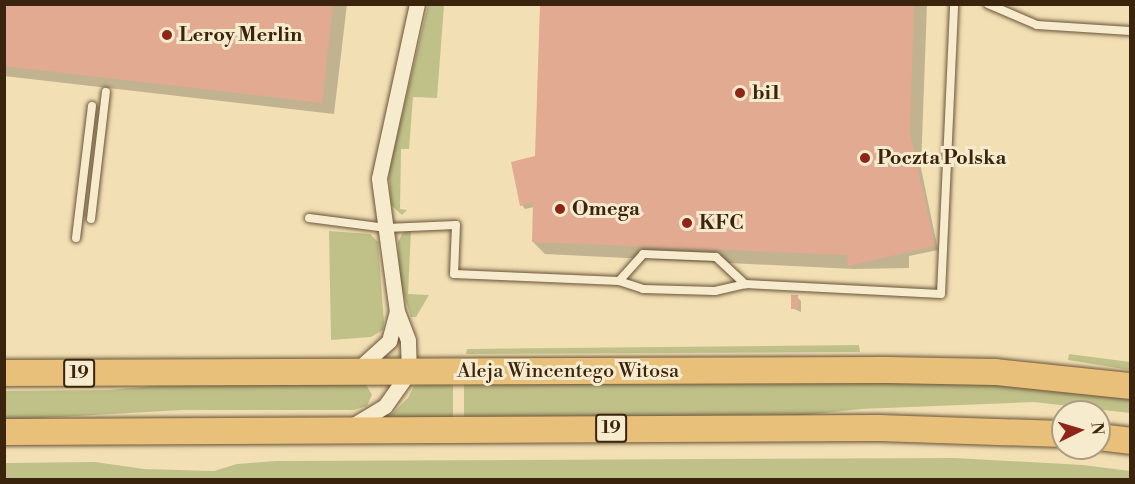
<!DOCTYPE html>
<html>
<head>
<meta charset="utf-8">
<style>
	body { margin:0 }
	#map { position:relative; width:1135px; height:484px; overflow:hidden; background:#f2e0b4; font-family:"Libre Bodoni",serif }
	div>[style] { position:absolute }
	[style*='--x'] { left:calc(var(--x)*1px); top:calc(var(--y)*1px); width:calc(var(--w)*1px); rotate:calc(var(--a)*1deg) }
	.green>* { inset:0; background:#c0c189 }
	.shadow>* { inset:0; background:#0003 }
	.building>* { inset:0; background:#e2aa91 }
	.roads { filter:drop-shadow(0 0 2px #695338) drop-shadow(0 0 2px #695338) }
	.lane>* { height:8px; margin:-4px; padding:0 4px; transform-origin:4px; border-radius:4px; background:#f7ebce }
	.street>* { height:15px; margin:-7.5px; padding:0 7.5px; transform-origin:7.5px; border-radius:7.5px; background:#f7ebce }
	.primary>* { height:26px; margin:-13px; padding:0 13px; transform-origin:13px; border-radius:13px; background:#e9c07a }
	.dots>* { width:16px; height:16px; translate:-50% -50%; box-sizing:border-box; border:3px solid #f7ebce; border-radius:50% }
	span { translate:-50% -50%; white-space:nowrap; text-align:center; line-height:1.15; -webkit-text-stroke:6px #f7ebce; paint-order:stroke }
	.shield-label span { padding:2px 4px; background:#f7ebce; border:2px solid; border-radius:4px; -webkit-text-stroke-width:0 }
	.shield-label { font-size:18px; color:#3b240e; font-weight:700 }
	.poi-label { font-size:20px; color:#3b240e; font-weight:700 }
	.left { translate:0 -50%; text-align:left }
	.street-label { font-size:20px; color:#3b240e }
	.frame { position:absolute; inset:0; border:6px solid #3b240e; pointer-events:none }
	.north { position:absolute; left:1051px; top:400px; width:60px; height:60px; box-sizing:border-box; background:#f7ebce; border:2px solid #ac9b81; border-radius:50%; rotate:85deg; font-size:16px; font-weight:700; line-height:24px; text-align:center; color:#3b240e }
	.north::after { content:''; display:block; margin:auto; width:21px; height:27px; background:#8f2418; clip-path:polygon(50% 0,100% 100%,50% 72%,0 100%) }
</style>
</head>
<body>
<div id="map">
	<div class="green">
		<i style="clip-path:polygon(428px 5px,444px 5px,437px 98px,413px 97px,409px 149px,401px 149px,400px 209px,407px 210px,402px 215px,391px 205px,389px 170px)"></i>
		<i style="clip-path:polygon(411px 230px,408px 294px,429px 295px,416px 317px,411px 317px,400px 283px,398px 242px,403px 233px)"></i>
		<i style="clip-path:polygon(329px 231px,370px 234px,378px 242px,384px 323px,383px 330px,371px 337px,331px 340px)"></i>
		<i style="clip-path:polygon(859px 345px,860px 352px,466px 354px,467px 349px)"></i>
		<i style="clip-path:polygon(1069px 354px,1130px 362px,1130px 370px,1068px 360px)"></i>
		<i style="clip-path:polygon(453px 381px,453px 419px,389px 417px,408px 398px,415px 384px)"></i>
		<i style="clip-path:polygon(464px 381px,986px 382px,1130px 396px,1130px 413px,1034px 402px,861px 409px,796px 416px,464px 418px)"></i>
		<i style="clip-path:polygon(191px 383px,365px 383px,372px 395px,367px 406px,354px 410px,183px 410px,5px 420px,4px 391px,109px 390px)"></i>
		<i style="clip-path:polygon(955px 458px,1083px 465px,1130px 471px,1130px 479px,4px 479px,5px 463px,95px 462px,144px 469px,214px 471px,237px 464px,275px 461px)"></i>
	</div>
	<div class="shadow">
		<i style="clip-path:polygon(4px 4px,347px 4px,334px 114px,4px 76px)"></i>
		<i style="clip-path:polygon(542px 4px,927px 4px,921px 168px,938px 250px,909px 256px,909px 268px,854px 269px,545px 254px,533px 242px,534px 207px,525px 209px,522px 205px,536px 157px)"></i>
		<i style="clip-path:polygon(797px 297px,801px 301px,801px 312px,792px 308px)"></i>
	</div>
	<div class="building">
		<i style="clip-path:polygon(4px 4px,333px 4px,322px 103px,4px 66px)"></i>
		<i style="clip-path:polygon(540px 4px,914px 4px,910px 134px,935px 246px,848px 266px,847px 255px,532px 242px,533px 203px,520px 206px,511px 162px,535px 156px)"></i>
		<i style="clip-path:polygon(791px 295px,798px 295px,798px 309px,791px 309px)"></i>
	</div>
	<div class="roads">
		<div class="lane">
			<i style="--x:988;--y:4;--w:53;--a:23.2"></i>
			<i style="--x:1037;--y:25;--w:93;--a:3.7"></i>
			<i style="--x:309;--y:218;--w:78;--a:7.4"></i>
			<i style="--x:386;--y:228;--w:70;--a:-2.5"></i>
			<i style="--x:456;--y:225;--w:49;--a:92.3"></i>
			<i style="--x:454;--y:274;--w:165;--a:2.4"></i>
			<i style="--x:619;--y:281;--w:25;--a:18"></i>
			<i style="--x:643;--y:289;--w:72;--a:1.6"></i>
			<i style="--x:715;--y:291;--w:31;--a:-13"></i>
			<i style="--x:745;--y:284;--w:196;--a:2.9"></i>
			<i style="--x:941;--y:294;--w:290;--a:-87.4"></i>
			<i style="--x:91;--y:219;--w:128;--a:-83.3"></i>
			<i style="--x:76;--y:238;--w:133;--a:-83.1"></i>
			<i style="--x:619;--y:281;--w:36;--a:-48"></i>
			<i style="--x:643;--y:254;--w:73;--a:2.4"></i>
			<i style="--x:716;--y:257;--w:40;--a:43"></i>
		</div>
		<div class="street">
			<i style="--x:356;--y:371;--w:45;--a:-42.3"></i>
			<i style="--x:389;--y:341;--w:30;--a:-75"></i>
			<i style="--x:349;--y:428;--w:42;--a:-31.4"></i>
			<i style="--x:385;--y:406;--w:42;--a:-54.8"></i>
			<i style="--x:409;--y:372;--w:32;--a:-92"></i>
			<i style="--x:408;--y:340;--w:30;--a:-111"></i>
			<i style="--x:397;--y:312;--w:135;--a:-97.7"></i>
			<i style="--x:379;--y:178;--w:178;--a:-77.7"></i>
		</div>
		<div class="primary">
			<i style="--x:4;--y:373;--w:882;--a:-0.19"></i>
			<i style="--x:886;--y:370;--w:109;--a:1.1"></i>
			<i style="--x:995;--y:372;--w:136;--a:5.9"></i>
			<i style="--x:4;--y:432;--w:875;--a:-0.26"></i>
			<i style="--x:879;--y:428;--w:184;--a:1.9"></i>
			<i style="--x:1099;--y:437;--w:31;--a:7"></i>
		</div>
	</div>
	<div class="dots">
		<i style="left:167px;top:35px;background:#8f2418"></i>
		<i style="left:740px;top:93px;background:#8f2418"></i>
		<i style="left:865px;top:158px;background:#8f2418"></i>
		<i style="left:560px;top:209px;background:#8f2418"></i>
		<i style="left:687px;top:223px;background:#8f2418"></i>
	</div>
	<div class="shield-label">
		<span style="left:79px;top:373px">19</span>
		<span style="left:611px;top:428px">19</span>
	</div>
	<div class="poi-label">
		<span class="left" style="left:179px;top:35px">Leroy Merlin</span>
		<span class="left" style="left:752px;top:93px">bi1</span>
		<span class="left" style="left:877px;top:158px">Poczta Polska</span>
		<span class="left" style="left:572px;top:209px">Omega</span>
		<span class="left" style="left:699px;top:223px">KFC</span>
	</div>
	<div class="street-label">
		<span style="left:568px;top:371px">Aleja Wincentego Witosa</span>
	</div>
	<div class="frame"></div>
	<div class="north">N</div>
</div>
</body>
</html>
